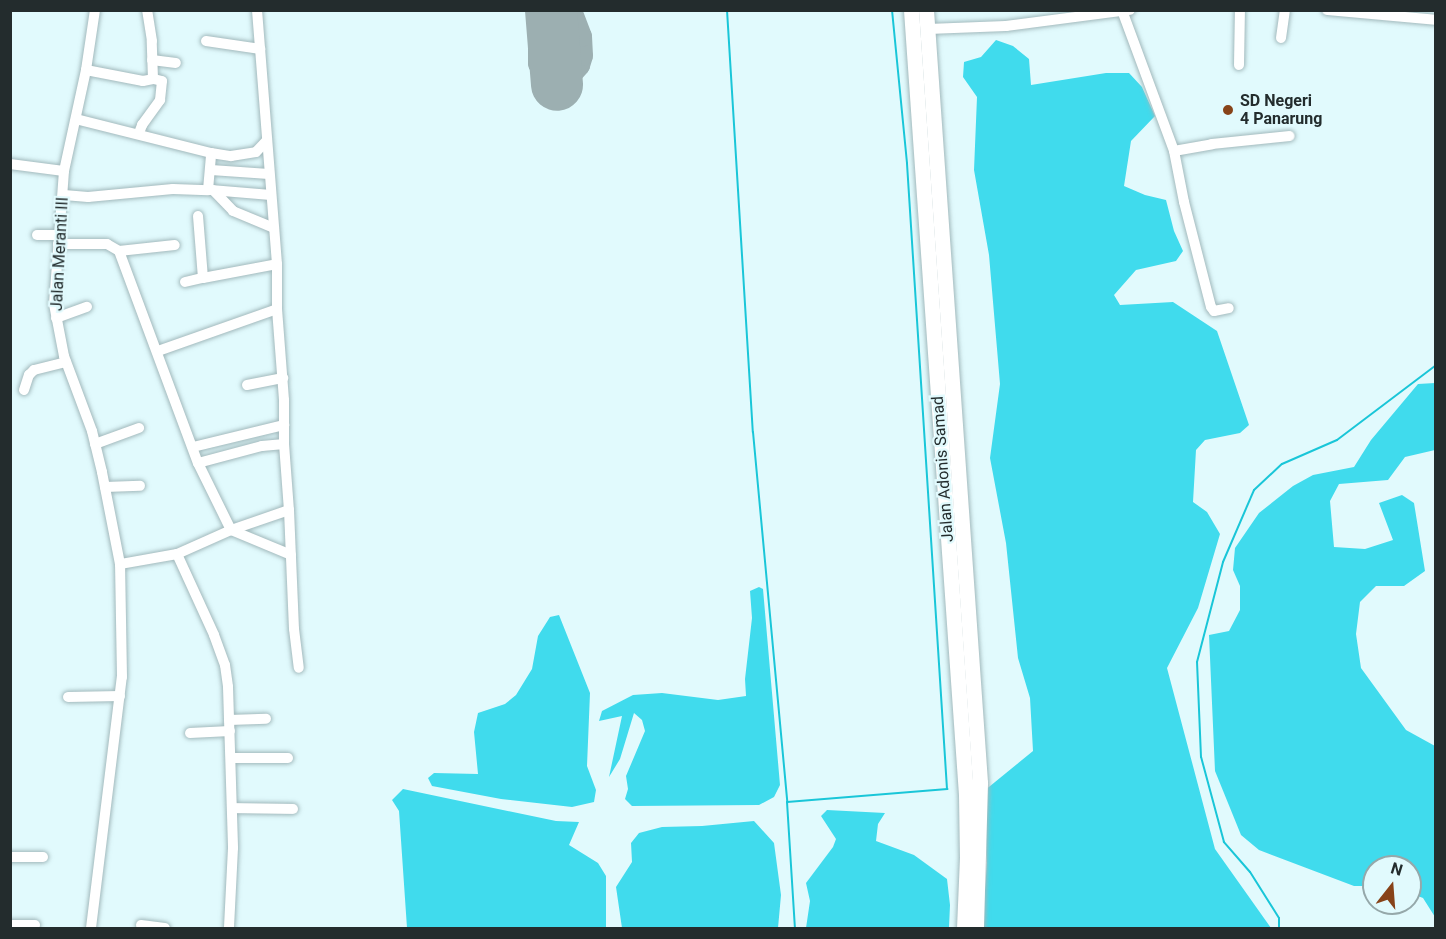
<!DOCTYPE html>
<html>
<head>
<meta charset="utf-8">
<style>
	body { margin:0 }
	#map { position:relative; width:1446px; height:939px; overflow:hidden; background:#e1fafd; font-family:Roboto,sans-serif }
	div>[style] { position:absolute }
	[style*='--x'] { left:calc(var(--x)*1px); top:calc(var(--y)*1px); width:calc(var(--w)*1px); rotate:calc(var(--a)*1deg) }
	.forest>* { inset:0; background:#40dbed }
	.stream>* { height:2px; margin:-1px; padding:0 1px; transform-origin:1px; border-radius:1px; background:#19c6d8 }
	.taxiway>* { height:21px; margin:-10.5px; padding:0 10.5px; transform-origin:10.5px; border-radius:10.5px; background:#9cafb1 }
	.runway>* { height:52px; margin:-26px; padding:0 26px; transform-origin:26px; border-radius:26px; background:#9cafb1 }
	.roads { filter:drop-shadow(0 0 2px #a2b9bc) drop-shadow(0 0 2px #a2b9bc) }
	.minor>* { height:10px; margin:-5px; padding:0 5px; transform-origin:5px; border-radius:5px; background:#fff }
	.highway>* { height:15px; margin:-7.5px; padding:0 7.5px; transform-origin:7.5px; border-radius:7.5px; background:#fff }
	.dots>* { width:16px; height:16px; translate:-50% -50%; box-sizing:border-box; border:3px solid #e1fafd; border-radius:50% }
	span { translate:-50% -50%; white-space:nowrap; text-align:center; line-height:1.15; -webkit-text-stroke:4.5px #e1fafd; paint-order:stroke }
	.poi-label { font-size:16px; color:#232c2d; font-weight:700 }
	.left { translate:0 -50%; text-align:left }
	.street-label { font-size:16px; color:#232c2d }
	.frame { position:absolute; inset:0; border:12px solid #232c2d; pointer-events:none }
	.north { position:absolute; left:1362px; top:855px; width:60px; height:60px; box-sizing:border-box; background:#e1fafd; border:2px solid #95a8aa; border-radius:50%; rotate:17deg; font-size:16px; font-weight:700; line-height:24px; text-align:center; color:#232c2d }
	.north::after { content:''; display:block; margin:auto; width:21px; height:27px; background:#874319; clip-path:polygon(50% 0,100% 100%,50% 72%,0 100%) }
</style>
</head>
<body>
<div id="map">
	<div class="forest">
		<i style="clip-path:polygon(996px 40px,1013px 46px,1029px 59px,1031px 85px,1106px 73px,1129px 73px,1142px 87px,1155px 116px,1131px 141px,1124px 186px,1145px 195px,1166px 200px,1174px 231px,1183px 251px,1176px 261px,1136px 270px,1114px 295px,1120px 305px,1173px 302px,1217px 331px,1249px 425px,1240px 433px,1205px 440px,1196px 450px,1193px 502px,1207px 512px,1220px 534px,1198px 608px,1167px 668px,1215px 849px,1271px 928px,982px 928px,987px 863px,984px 791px,1033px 751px,1030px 698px,1018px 658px,1006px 543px,990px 458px,1000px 384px,989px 255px,974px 170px,977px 97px,963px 77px,964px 62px,981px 57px)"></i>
		<i style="clip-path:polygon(1435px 383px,1435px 450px,1405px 457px,1388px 480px,1339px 484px,1330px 501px,1334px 547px,1365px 549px,1393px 540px,1379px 503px,1402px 495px,1414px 503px,1425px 571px,1404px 586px,1376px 586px,1360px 602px,1356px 634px,1361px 668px,1406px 730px,1435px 746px,1435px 917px,1423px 898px,1410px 893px,1410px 867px,1374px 867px,1374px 886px,1354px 886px,1259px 850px,1241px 835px,1215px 771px,1209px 635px,1229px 631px,1240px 610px,1240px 586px,1233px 570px,1235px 548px,1259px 513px,1293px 486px,1313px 475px,1354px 467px,1371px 440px,1418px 384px)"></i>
		<i style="clip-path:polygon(759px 587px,763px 589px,780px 785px,774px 797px,759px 805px,632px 806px,625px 799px,628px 789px,626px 776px,645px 731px,642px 720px,634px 713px,620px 759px,609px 777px,622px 716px,599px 721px,602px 711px,633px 695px,662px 693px,718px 700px,746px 696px,745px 679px,752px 618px,750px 591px)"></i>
		<i style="clip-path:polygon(559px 615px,590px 693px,587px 766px,596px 790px,594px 802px,572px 807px,501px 799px,432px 786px,428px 778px,434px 773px,478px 774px,474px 732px,478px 713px,505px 704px,516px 695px,532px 669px,538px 636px,550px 617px)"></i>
		<i style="clip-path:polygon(403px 789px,556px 821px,579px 822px,569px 845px,598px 863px,606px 876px,606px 928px,407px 928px,399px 811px,392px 800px)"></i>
		<i style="clip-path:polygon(827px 810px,885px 813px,878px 824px,876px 841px,914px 855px,947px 879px,950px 905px,949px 928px,806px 928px,810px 901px,806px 883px,833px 847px,836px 839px,821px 816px)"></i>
		<i style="clip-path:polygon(754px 821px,774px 843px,781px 895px,778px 928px,622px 928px,616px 887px,632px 862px,631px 843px,639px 833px,662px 827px,702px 826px)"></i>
	</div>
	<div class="stream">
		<i style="--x:727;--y:10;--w:423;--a:86.5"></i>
		<i style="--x:753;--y:432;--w:372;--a:84.7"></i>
		<i style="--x:787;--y:802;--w:161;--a:-4.6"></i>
		<i style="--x:947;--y:789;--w:627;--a:-93.66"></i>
		<i style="--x:907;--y:163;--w:154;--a:-95.6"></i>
		<i style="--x:787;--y:802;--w:126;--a:86.4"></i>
		<i style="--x:1279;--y:928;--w:10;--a:-90"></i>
		<i style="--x:1279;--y:918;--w:54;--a:-122.2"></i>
		<i style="--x:1250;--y:872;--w:40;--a:-131"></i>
		<i style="--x:1224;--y:842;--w:88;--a:-105.1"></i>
		<i style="--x:1201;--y:757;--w:95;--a:-92.4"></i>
		<i style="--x:1197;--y:662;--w:103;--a:-75.4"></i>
		<i style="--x:1223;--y:562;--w:78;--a:-66.7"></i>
		<i style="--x:1254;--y:490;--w:38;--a:-43"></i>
		<i style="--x:1282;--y:464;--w:60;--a:-23.6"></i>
		<i style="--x:1337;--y:440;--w:124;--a:-37.1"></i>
	</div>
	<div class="taxiway">
		<i style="--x:553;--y:34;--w:20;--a:139"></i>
		<i style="--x:538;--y:47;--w:16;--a:90"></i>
		<i style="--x:538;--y:63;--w:12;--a:59"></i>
		<i style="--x:544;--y:73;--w:10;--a:29"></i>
		<i style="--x:553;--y:78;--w:8;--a:0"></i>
		<i style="--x:561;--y:78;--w:11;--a:-22"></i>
		<i style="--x:571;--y:74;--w:12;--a:-48"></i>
		<i style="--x:579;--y:65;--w:10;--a:-73"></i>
		<i style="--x:582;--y:55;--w:19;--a:-93"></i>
		<i style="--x:581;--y:36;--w:28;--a:-111"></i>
	</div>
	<div class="runway">
		<i style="--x:551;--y:10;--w:75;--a:85.4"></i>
	</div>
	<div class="roads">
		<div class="minor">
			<i style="--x:257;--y:10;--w:255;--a:85.5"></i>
			<i style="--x:277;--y:264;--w:45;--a:90"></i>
			<i style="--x:277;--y:309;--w:91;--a:85.6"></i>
			<i style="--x:284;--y:400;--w:44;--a:90"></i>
			<i style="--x:1327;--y:10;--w:109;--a:5.2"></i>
			<i style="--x:1123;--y:13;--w:147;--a:69.7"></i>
			<i style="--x:1174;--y:151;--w:52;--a:78.9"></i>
			<i style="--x:1184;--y:202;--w:108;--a:75.6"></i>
			<i style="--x:1211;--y:307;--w:5;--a:53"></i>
			<i style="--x:1214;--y:311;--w:15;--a:-11"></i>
			<i style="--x:928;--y:29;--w:78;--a:-2.2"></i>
			<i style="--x:1006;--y:26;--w:125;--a:-7.4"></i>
			<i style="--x:1281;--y:38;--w:28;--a:-82"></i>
			<i style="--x:206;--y:41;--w:55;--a:8.4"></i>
			<i style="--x:152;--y:60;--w:24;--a:7"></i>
			<i style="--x:1239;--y:65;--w:55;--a:-89"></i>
			<i style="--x:86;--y:70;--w:58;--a:10.9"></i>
			<i style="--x:143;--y:81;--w:10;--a:-11"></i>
			<i style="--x:153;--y:79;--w:38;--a:-92"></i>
			<i style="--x:152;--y:41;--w:31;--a:-99"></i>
			<i style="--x:139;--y:133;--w:9;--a:-69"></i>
			<i style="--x:142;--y:125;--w:31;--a:-54"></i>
			<i style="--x:160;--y:100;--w:19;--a:-84"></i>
			<i style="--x:162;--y:81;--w:9;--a:-167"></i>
			<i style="--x:1174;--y:151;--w:39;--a:-10"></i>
			<i style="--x:1212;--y:144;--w:78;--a:-5.9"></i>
			<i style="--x:211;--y:153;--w:20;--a:9"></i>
			<i style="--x:231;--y:156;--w:25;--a:-9"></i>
			<i style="--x:256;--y:152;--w:16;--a:-47"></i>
			<i style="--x:10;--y:164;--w:54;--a:7.4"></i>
			<i style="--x:211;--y:170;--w:58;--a:3.9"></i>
			<i style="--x:211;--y:190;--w:60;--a:4.8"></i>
			<i style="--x:213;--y:190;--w:29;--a:46"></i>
			<i style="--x:233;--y:211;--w:44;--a:22.5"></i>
			<i style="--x:64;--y:195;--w:24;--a:5"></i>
			<i style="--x:88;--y:197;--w:85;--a:-5.4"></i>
			<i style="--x:173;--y:189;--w:35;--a:2"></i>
			<i style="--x:208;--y:190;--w:37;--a:-85"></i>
			<i style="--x:211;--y:153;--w:139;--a:-165.9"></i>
			<i style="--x:198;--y:216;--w:62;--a:85.4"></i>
			<i style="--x:203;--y:278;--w:75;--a:-10.7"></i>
			<i style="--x:37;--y:235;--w:22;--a:0"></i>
			<i style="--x:58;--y:244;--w:49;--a:0"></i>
			<i style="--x:107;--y:244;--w:14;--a:30"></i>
			<i style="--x:119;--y:251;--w:226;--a:69.6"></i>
			<i style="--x:198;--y:463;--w:66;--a:-14.9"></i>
			<i style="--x:262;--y:446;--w:22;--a:-5"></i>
			<i style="--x:284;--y:444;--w:66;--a:85.7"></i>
			<i style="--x:289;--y:510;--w:61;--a:161"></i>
			<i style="--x:231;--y:530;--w:59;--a:156"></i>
			<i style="--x:177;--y:554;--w:58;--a:170"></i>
			<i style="--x:119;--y:251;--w:56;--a:-6.1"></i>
			<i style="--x:185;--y:282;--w:18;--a:-13"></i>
			<i style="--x:56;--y:318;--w:33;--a:-20"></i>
			<i style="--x:158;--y:351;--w:126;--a:-19.4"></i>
			<i style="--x:247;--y:385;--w:37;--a:-11"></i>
			<i style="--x:24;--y:390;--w:16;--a:-72"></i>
			<i style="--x:29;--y:375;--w:7;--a:-45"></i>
			<i style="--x:34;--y:370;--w:33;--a:-14"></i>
			<i style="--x:95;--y:444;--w:47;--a:-20"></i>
			<i style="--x:193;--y:447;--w:94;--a:-13.6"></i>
			<i style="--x:198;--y:463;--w:75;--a:63.8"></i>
			<i style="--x:231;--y:530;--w:65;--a:22.6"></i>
			<i style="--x:105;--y:487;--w:35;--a:-2"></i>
			<i style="--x:289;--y:510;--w:119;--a:87.6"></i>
			<i style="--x:294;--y:629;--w:39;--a:83"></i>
			<i style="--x:177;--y:554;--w:89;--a:65.4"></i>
			<i style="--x:214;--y:635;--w:32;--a:70"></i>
			<i style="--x:225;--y:665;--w:22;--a:82"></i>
			<i style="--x:228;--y:687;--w:161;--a:88.2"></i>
			<i style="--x:233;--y:848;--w:80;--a:92.9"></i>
			<i style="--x:68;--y:697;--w:52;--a:-1.1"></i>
			<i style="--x:229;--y:720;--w:37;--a:-2"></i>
			<i style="--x:190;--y:733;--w:40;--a:-2.9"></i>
			<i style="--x:231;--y:758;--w:57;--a:0"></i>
			<i style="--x:232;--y:808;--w:61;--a:0.9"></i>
			<i style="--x:10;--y:857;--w:33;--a:0"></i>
			<i style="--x:10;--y:925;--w:25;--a:0"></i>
			<i style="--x:141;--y:925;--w:24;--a:7"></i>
			<i style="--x:91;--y:928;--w:253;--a:-83"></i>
			<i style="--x:122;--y:677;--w:113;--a:-91"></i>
			<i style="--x:120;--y:564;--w:94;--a:-101.1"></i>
			<i style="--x:102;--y:472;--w:42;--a:-103.7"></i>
			<i style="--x:92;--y:431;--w:80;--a:-110.5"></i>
			<i style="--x:64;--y:356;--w:53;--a:-100.9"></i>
			<i style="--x:54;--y:304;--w:133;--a:-85.7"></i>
			<i style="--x:64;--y:171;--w:103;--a:-77.7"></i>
			<i style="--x:86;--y:70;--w:61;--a:-81.5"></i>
		</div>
		<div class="highway">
			<i style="--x:911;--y:10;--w:787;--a:85.99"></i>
			<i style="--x:966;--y:795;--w:62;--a:89.1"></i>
			<i style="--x:967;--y:857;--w:71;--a:92.4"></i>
			<i style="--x:926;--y:10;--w:775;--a:86"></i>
			<i style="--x:980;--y:783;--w:145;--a:91.6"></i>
		</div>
	</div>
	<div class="dots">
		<i style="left:1228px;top:110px;background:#874319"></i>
	</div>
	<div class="poi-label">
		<span class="left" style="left:1240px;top:110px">SD Negeri<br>4 Panarung</span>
	</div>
	<div class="street-label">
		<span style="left:60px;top:254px;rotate:-87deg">Jalan Meranti III</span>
		<span style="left:943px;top:469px;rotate:-94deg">Jalan Adonis Samad</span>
	</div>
	<div class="frame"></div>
	<div class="north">N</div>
</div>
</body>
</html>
